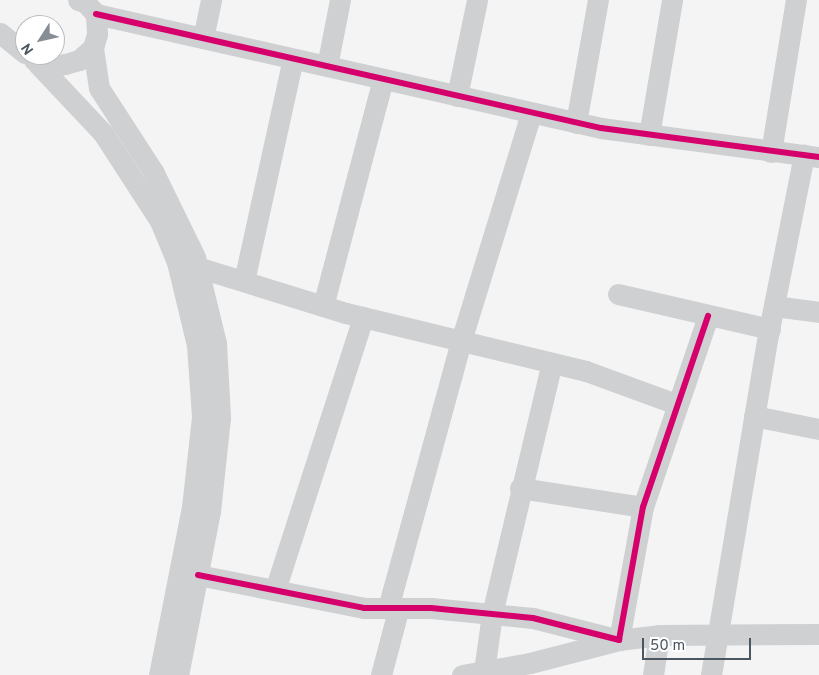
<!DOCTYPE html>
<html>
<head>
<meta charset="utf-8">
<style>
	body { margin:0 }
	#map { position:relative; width:819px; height:675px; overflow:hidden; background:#f4f4f4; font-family:Overpass,sans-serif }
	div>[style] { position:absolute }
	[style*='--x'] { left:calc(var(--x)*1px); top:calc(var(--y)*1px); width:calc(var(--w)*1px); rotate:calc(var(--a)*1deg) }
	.minor>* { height:21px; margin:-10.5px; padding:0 10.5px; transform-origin:10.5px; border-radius:10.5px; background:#ced0d2 }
	.cycleway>* { height:6px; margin:-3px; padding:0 3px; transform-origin:3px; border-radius:3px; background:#d6006c }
	span { translate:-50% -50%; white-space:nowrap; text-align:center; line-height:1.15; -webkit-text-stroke:4.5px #fff; paint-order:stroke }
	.north { position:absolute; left:15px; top:15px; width:50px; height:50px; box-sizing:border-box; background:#fff; border:1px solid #b7bbc0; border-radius:50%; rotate:235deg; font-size:14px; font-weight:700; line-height:20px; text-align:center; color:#4a5661 }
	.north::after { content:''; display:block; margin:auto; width:18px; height:22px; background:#868d94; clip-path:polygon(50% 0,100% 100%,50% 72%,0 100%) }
	.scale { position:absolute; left:642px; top:638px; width:109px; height:22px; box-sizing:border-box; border:2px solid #4a5661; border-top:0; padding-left:6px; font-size:15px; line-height:18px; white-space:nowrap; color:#4a5661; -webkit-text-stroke:4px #fff; paint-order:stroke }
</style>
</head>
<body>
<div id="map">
	<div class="minor">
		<i style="--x:96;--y:14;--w:518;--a:12.72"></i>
		<i style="--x:601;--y:128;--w:220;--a:7.6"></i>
		<i style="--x:0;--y:33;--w:32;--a:39"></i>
		<i style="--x:203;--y:38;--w:39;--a:-78"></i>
		<i style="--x:93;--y:48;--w:40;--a:81.5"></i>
		<i style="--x:99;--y:88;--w:101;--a:57.1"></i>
		<i style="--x:154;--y:173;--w:93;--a:64"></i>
		<i style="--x:195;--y:257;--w:89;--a:76.3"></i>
		<i style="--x:216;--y:343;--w:75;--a:86.9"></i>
		<i style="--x:220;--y:418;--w:94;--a:96.1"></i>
		<i style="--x:210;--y:511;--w:167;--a:101"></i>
		<i style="--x:34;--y:60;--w:20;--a:18"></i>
		<i style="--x:53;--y:66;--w:12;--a:-9"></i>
		<i style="--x:65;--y:64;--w:15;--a:-16"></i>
		<i style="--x:79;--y:60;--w:18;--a:-41"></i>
		<i style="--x:93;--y:48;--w:15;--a:-74"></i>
		<i style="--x:97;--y:34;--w:20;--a:-93"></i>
		<i style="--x:96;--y:14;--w:16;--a:-133"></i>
		<i style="--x:85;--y:2;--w:7;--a:-164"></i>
		<i style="--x:37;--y:63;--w:96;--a:46.7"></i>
		<i style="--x:103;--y:133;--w:105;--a:57.1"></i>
		<i style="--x:160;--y:221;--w:44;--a:67.5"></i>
		<i style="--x:177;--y:262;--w:85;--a:76.5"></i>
		<i style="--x:197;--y:345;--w:72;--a:86"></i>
		<i style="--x:202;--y:417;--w:91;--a:96.3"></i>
		<i style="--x:192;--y:507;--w:171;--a:101.1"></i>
		<i style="--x:327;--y:66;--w:67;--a:-78.9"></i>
		<i style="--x:457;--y:96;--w:98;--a:-78.2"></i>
		<i style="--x:576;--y:123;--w:125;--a:-79.9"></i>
		<i style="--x:649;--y:135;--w:137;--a:-80.3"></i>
		<i style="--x:771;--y:152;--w:154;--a:-80.7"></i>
		<i style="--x:197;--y:267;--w:156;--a:17.2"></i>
		<i style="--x:346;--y:313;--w:247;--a:13.6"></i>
		<i style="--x:586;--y:371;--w:96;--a:20.1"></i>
		<i style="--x:244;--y:281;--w:227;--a:-77.6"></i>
		<i style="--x:618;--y:294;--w:156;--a:13"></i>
		<i style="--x:323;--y:306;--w:235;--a:-75.2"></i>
		<i style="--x:774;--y:306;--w:45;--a:7.6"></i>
		<i style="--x:754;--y:416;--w:66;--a:11.3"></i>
		<i style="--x:520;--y:488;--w:124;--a:8.8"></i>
		<i style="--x:198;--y:575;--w:169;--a:11.2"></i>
		<i style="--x:364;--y:608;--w:67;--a:0"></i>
		<i style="--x:431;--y:608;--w:102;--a:5.6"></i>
		<i style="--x:533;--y:618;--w:89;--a:14.3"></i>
		<i style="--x:619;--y:640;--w:135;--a:-79.8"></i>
		<i style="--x:643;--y:507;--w:202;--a:-71.2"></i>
		<i style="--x:275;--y:590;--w:287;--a:-72.1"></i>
		<i style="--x:388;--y:608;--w:277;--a:-74.7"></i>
		<i style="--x:461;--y:341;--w:239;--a:-72.9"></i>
		<i style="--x:484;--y:671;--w:58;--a:-82"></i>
		<i style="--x:492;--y:614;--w:258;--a:-76.6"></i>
		<i style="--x:381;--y:675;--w:70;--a:-75.2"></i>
		<i style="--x:462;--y:675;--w:69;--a:-10"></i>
		<i style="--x:530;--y:663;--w:92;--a:-14.5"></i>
		<i style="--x:619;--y:640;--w:40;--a:-7.1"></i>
		<i style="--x:659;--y:635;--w:160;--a:-0.4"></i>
		<i style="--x:653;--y:675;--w:40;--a:-81.5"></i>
		<i style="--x:711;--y:675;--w:345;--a:-80.5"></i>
		<i style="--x:768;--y:335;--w:184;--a:-78.7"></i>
	</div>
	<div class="cycleway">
		<i style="--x:96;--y:14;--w:518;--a:12.72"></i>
		<i style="--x:601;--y:128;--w:220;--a:7.6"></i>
		<i style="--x:198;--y:575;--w:169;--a:11.2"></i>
		<i style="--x:364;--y:608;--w:67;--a:0"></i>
		<i style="--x:431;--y:608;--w:102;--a:5.6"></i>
		<i style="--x:533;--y:618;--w:89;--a:14.3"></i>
		<i style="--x:619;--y:640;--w:135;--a:-79.8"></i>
		<i style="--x:643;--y:507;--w:202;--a:-71.2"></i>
	</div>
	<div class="north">N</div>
	<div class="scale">50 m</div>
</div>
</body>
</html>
